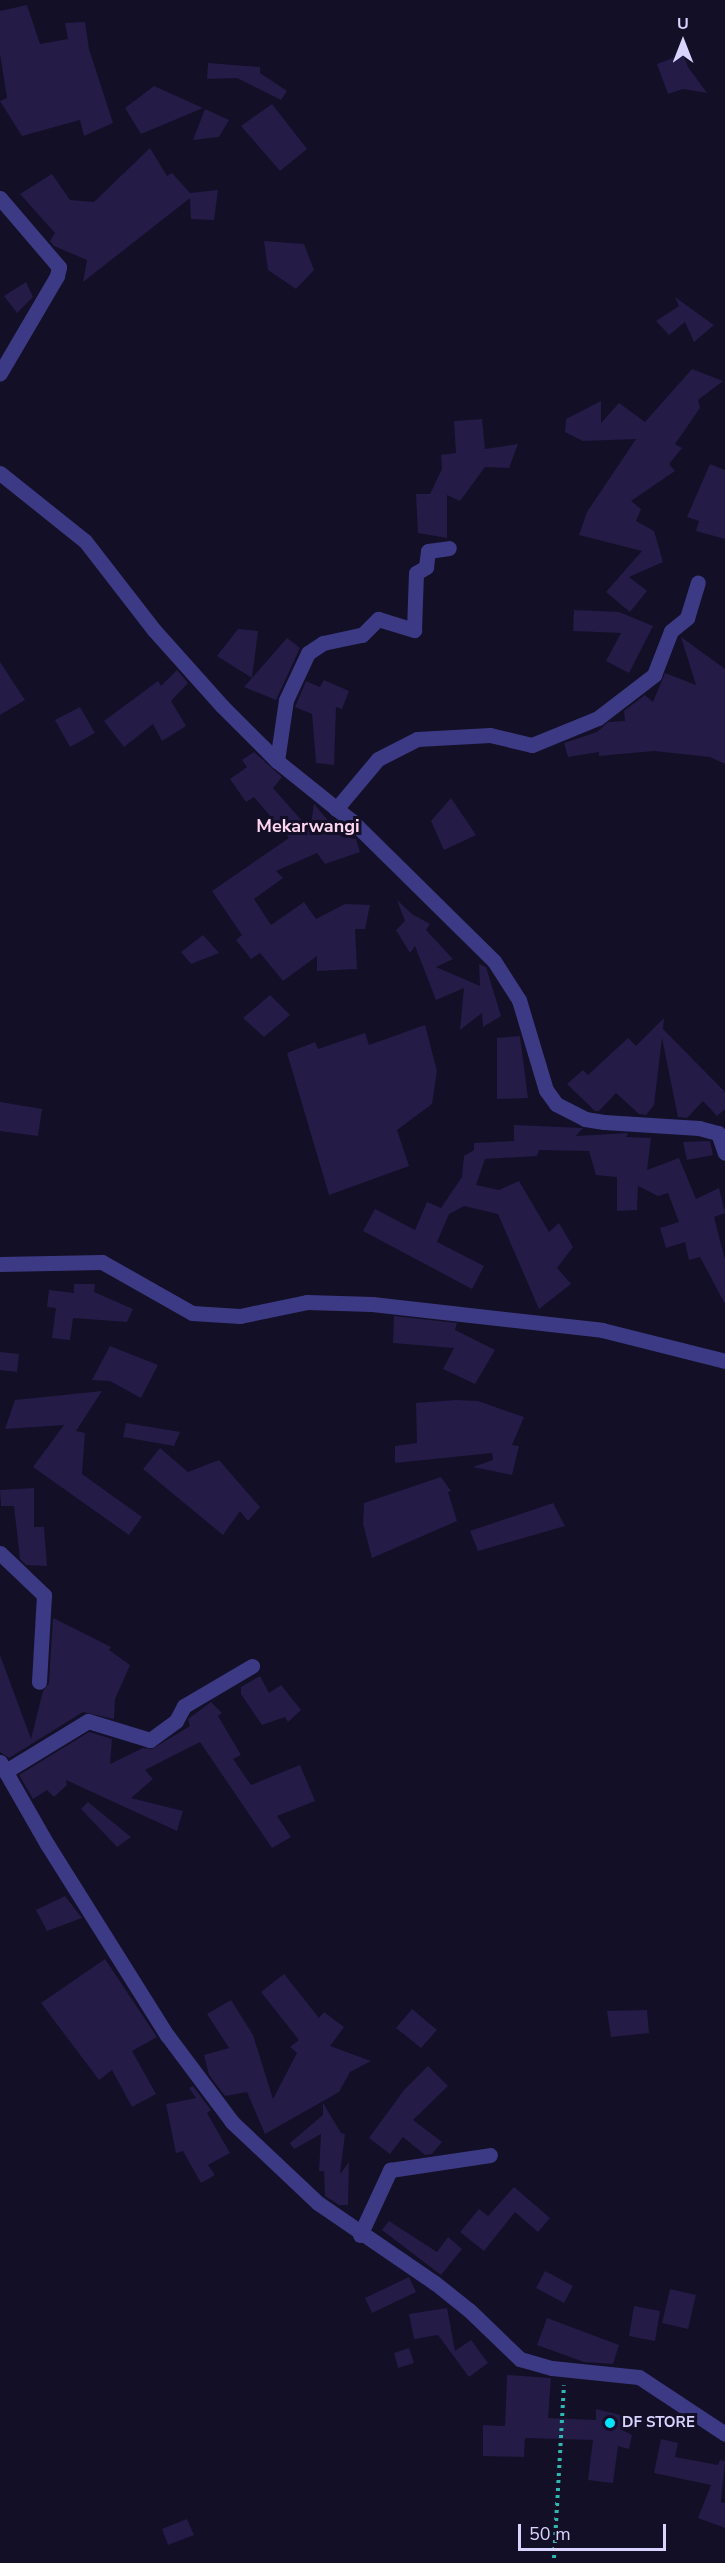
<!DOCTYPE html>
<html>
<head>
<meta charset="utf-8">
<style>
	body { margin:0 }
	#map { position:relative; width:725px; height:2563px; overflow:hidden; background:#130f26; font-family:"Nunito Sans",sans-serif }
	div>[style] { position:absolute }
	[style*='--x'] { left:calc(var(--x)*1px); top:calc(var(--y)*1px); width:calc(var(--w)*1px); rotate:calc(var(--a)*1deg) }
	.building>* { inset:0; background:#241b47 }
	.path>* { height:4px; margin-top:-2px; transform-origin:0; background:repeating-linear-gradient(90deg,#2fb8b0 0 3px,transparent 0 7.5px) }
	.minor>* { height:15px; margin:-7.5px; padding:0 7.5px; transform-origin:7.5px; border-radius:7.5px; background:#3d3a85 }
	.dots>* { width:16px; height:16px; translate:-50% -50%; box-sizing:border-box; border:3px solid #130f26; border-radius:50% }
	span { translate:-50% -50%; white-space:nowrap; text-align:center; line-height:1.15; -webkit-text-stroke:6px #130f26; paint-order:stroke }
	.poi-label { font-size:15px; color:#d9d4ff; font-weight:700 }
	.left { translate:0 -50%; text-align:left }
	.quarter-label { font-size:18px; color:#ffd6f0; font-weight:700 }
	.north { position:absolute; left:653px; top:12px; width:60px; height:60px; -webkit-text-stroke:4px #130f26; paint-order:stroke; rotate:0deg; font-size:16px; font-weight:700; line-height:24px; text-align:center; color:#d9d4ff }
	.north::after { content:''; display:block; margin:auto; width:21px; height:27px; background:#d9d4ff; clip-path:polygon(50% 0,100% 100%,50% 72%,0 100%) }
	.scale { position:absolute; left:518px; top:2524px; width:148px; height:27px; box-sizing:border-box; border:3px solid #d9d4ff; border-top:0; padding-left:8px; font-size:18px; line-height:21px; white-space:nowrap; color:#d9d4ff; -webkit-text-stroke:4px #130f26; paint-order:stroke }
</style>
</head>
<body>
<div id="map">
	<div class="building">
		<i style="clip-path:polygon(27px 5px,40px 44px,68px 39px,65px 23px,85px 22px,89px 49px,113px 123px,84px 136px,80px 120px,22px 136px,0 101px,7px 98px,0 54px,0 11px)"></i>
		<i style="clip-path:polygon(683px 54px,688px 67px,707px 93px,683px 89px,668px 94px,657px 64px)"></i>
		<i style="clip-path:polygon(208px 63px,260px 67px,260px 73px,287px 91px,281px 100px,237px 78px,207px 79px)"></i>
		<i style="clip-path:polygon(154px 86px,203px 108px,141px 134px,125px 108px)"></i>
		<i style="clip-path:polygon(272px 104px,307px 149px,280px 171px,241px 126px)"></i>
		<i style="clip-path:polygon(205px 109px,229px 120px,219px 137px,193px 140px)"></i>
		<i style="clip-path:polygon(150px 148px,167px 176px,172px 173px,190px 193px,218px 190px,214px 220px,191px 219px,190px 198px,83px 282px,87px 260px,54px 246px,50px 241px,55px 233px,20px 194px,52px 174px,70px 200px,94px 202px)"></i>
		<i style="clip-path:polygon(264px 241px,304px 244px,314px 270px,296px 289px,268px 270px)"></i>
		<i style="clip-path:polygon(26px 282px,33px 297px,17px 313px,4px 296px)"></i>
		<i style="clip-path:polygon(675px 297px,697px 313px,714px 325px,694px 342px,685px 322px,669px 335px,656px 321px,679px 306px)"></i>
		<i style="clip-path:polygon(692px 369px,723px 381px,698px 400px,700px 408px,675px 444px,682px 448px,669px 464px,675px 471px,631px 501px,641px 509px,636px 521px,654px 531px,663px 562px,629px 577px,647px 591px,630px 612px,606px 592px,642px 551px,579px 535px,587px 512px,636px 439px,583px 441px,565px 432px,566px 419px,601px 401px,601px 423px,619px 403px,645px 422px)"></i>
		<i style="clip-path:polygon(482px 419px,485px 449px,518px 444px,509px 468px,485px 467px,460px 501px,447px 495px,447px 538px,418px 533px,416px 494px,430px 494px,442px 469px,441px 455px,456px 453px,454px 421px)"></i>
		<i style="clip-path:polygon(710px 464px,725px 470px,725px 539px,696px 531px,699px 521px,687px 517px)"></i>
		<i style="clip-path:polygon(574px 610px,619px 612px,653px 626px,629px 673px,606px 661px,621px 633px,573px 631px)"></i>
		<i style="clip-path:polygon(238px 629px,258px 631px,252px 678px,287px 638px,300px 648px,276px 700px,244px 687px,252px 678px,217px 656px)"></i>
		<i style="clip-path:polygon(681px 637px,725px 669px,725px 764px,710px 757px,654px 751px,599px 756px,599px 752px,568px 757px,564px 743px,597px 732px,608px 722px,625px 721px,624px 711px,645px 695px,653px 702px,665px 673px,696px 685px)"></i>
		<i style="clip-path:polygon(0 662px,25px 700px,0 715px)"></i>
		<i style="clip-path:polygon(177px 670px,188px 683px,171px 701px,186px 726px,162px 741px,153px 724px,124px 747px,104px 721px,158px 681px,161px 686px)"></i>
		<i style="clip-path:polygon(324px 680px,349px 691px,342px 709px,336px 707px,334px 765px,316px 763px,312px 714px,295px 707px,306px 681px,320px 687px)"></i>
		<i style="clip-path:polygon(80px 707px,95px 733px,70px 747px,55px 720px)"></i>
		<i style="clip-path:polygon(254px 752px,282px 777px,273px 788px,310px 830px,314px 804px,342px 837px,356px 839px,360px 852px,325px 864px,317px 853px,276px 871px,283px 878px,254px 899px,271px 925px,304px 902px,316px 919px,345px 904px,370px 905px,365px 929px,355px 929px,357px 969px,317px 971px,317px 956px,283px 981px,260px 953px,251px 959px,236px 940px,242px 935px,212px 891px,289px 838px,254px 797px,246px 802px,230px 779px,247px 767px,242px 760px)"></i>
		<i style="clip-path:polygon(451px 798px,476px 835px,444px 850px,431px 821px)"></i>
		<i style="clip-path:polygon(397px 900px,412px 914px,430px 924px,426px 930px,453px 959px,436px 967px,480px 986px,479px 964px,486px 967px,501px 1016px,483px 1027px,482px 1013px,460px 1030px,464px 988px,436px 1000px,415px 946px,410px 953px,396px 930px,405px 921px)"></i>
		<i style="clip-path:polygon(203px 935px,219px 953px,191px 964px,181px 952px)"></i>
		<i style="clip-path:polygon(270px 995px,290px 1015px,264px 1037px,243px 1018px)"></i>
		<i style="clip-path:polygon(664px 1018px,663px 1029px,725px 1092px,725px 1109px,717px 1116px,703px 1101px,687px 1118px,678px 1117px,662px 1038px,654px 1105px,646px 1115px,639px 1114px,616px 1093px,599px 1111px,595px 1111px,567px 1084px,583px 1070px,588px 1075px,628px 1038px,636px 1046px)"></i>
		<i style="clip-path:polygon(425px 1025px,437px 1071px,432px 1104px,397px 1130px,409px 1166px,329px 1195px,287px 1053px,315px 1042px,318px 1049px,365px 1033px,369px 1045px)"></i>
		<i style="clip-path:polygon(520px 1036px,528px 1098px,497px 1099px,497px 1038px)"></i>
		<i style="clip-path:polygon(0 1102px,42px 1109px,38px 1136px,0 1131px)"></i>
		<i style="clip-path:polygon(514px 1125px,583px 1128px,576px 1136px,628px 1133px,626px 1137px,651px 1138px,647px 1170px,679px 1158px,696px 1199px,719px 1188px,725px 1213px,714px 1217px,725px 1260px,725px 1304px,700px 1257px,689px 1260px,685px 1242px,666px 1248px,660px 1228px,679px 1222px,668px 1193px,658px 1196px,638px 1186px,637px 1210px,617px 1211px,617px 1177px,596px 1175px,589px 1151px,539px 1150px,537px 1156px,485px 1159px,476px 1185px,499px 1190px,519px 1181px,549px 1232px,559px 1223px,573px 1247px,557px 1268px,571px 1284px,539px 1309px,498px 1214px,464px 1206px,449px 1214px,437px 1242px,484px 1266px,472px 1289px,363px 1231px,375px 1209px,415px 1230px,427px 1202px,441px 1208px,462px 1177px,464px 1156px,474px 1150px,474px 1143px,514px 1141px)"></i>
		<i style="clip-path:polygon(710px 1141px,713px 1155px,687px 1160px,683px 1142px)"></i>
		<i style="clip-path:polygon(74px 1284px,95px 1284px,94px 1292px,133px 1309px,127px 1322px,73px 1318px,70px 1340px,52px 1338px,56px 1308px,47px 1307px,49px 1290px,74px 1293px)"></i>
		<i style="clip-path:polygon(394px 1316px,457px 1323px,455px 1330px,495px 1350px,475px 1384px,443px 1369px,454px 1348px,393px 1343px)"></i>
		<i style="clip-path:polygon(110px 1346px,158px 1365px,141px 1398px,110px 1381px,92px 1380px)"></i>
		<i style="clip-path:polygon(0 1352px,19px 1354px,17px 1372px,0 1370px)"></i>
		<i style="clip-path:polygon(102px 1391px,76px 1431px,85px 1433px,82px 1474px,142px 1517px,129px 1535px,33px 1467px,64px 1425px,5px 1429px,15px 1400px)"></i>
		<i style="clip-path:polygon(456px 1400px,478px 1401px,524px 1417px,512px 1445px,519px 1446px,512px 1475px,473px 1467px,493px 1460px,492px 1453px,395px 1463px,395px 1446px,417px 1443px,416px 1403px)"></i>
		<i style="clip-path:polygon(126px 1423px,180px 1432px,174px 1446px,123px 1437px)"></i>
		<i style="clip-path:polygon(160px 1448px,188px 1472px,219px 1460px,260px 1507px,248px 1521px,240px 1511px,223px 1535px,143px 1469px)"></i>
		<i style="clip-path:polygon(441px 1477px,451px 1491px,448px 1492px,457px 1521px,372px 1558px,363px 1524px,364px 1503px)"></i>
		<i style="clip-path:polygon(34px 1488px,34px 1527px,44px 1527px,47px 1566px,26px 1565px,20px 1559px,14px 1506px,1px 1506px,0 1490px)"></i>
		<i style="clip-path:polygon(553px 1503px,565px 1526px,478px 1551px,470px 1531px)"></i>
		<i style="clip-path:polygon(53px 1618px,111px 1647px,109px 1650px,130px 1665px,115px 1699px,114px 1719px,83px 1712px,9px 1758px,0 1752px,0 1655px,31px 1739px,43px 1691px,49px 1683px)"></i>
		<i style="clip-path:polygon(260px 1676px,269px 1693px,281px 1685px,301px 1710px,288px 1722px,285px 1717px,262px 1725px,241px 1694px,241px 1687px)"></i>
		<i style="clip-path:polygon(211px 1702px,222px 1713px,218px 1716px,241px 1755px,233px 1759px,251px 1785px,300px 1765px,315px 1801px,277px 1816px,291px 1837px,272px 1848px,200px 1742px,145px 1770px,153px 1779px,131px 1798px,183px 1811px,177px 1831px,66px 1780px,67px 1785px,54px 1797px,47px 1790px,33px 1799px,19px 1775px,89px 1732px,112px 1739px,110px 1764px,143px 1748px,152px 1749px,190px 1726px,188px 1719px)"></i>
		<i style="clip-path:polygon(88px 1802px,131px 1837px,117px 1847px,81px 1809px)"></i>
		<i style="clip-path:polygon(65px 1896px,82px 1918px,47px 1931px,36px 1910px)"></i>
		<i style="clip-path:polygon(105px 1959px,157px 2037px,132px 2051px,156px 2094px,132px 2107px,112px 2070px,99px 2080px,41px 2003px)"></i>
		<i style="clip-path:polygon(284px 1974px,319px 2018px,324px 2012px,344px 2027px,330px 2046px,371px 2061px,350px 2072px,339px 2092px,265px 2134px,247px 2092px,225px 2096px,209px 2075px,204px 2055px,229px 2048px,207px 2014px,231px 2000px,253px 2035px,273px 2099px,297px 2053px,290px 2047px,299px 2040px,261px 1992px)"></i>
		<i style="clip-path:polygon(412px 2009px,437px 2030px,421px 2048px,396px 2028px)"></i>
		<i style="clip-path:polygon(647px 2010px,649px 2033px,611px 2037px,607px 2011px)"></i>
		<i style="clip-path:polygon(428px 2066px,448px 2086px,413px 2120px,442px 2142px,432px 2154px,425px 2155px,403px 2137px,390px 2154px,369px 2138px,404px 2090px)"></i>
		<i style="clip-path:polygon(193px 2086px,211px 2110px,207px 2113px,230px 2153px,208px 2165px,215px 2175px,201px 2183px,183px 2151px,176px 2153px,166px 2104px,196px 2098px,189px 2088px)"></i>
		<i style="clip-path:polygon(323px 2103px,341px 2133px,345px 2134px,340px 2174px,349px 2162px,348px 2205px,339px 2205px,325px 2196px,324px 2171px,319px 2171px,321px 2134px,294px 2149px,290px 2143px,323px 2115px)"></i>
		<i style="clip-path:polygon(514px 2187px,550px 2218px,538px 2232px,515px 2212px,484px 2251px,460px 2232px,479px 2209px,488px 2216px)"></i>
		<i style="clip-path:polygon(389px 2221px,437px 2252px,448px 2237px,462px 2249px,441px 2275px,382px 2230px)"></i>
		<i style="clip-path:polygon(545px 2271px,573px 2286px,564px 2303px,536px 2288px)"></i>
		<i style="clip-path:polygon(409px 2277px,416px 2292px,372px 2313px,365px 2298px)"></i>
		<i style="clip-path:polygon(670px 2289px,696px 2295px,688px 2329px,662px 2323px)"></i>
		<i style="clip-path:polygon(634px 2306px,660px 2311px,655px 2341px,629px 2336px)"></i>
		<i style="clip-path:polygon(447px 2308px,455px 2351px,471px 2340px,488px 2363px,469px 2377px,438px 2335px,414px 2339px,409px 2314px)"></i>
		<i style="clip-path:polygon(547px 2318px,619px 2345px,613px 2364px,584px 2362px,537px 2345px)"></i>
		<i style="clip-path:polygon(409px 2348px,414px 2363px,398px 2368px,394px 2353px)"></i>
		<i style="clip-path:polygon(507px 2375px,551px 2378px,548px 2418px,596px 2420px,596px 2409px,625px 2416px,622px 2430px,632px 2435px,629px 2449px,618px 2446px,613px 2483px,588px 2480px,593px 2440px,525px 2438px,524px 2457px,483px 2456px,483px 2425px,505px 2426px)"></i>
		<i style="clip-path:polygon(661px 2439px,678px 2443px,675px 2457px,718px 2465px,720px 2460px,725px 2461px,721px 2502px,725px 2503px,725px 2528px,698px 2518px,711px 2485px,654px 2473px)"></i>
		<i style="clip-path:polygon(187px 2519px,194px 2535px,168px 2545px,162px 2529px)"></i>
	</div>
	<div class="path">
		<i style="--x:554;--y:2558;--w:173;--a:-86.7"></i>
	</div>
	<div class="minor">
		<i style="--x:0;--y:198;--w:91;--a:49.5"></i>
		<i style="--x:59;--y:267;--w:9;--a:103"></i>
		<i style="--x:57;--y:276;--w:113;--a:120.4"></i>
		<i style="--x:0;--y:473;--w:109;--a:38.7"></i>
		<i style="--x:85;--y:541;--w:113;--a:52.2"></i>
		<i style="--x:154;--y:630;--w:102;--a:48.2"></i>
		<i style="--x:222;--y:706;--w:78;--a:45"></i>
		<i style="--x:277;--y:761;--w:96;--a:38.7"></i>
		<i style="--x:352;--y:821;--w:199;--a:44.6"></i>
		<i style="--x:494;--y:961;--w:46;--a:57.3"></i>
		<i style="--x:519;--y:1000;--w:94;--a:73.3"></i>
		<i style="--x:546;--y:1090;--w:17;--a:54"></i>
		<i style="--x:556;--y:1104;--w:33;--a:27"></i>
		<i style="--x:585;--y:1119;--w:19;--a:9"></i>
		<i style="--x:604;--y:1122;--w:95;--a:3.6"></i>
		<i style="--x:699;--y:1128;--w:20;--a:15"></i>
		<i style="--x:718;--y:1133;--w:21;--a:71"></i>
		<i style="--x:277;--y:761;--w:62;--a:-81.6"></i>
		<i style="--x:286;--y:700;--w:52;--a:-64.9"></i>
		<i style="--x:308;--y:653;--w:18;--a:-34"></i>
		<i style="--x:323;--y:643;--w:40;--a:-12"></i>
		<i style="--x:362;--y:635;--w:23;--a:-45"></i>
		<i style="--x:378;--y:619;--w:38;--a:17"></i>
		<i style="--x:414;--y:630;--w:57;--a:-88"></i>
		<i style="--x:416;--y:573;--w:12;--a:-31"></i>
		<i style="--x:426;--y:567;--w:16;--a:-83"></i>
		<i style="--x:428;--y:551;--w:21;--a:-8"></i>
		<i style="--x:336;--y:809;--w:65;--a:-50"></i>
		<i style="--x:378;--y:759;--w:44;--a:-27.1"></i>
		<i style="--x:417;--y:739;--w:73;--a:-3.1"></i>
		<i style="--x:490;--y:735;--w:43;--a:13.4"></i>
		<i style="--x:532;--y:745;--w:71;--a:-22.2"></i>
		<i style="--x:598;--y:718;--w:71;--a:-37.5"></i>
		<i style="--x:654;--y:675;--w:47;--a:-68.9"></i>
		<i style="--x:671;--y:631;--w:21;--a:-39"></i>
		<i style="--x:687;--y:618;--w:37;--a:-73"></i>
		<i style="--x:0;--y:1264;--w:102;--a:-1.1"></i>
		<i style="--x:102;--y:1262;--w:103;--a:29.5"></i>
		<i style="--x:192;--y:1313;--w:48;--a:3.6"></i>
		<i style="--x:240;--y:1316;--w:68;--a:-11.8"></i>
		<i style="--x:307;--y:1302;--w:65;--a:1.8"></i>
		<i style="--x:372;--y:1304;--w:231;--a:6.4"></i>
		<i style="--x:602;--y:1330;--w:127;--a:14.1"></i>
		<i style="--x:0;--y:1553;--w:61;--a:43.7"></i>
		<i style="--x:44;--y:1595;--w:87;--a:93.3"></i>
		<i style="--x:0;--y:1762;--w:95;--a:60.2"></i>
		<i style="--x:47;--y:1844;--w:226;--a:57.9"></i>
		<i style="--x:167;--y:2035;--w:109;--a:53.2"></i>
		<i style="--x:232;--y:2122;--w:118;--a:43.3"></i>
		<i style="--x:318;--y:2203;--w:142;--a:34.4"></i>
		<i style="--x:435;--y:2283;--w:43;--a:38.5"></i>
		<i style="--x:469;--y:2310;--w:71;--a:43.9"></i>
		<i style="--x:520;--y:2359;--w:33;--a:16"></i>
		<i style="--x:552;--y:2368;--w:87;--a:5.9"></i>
		<i style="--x:639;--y:2377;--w:103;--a:33.5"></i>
		<i style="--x:6;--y:1771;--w:96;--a:-31.4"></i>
		<i style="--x:88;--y:1721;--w:65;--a:17"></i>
		<i style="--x:150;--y:1740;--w:32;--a:-36"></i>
		<i style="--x:176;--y:1721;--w:17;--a:-62"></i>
		<i style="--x:184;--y:1706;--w:79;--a:-30.5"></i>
		<i style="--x:360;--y:2235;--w:72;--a:-65.2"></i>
		<i style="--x:390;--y:2170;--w:101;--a:-8.5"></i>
	</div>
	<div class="dots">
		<i style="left:610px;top:2423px;background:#00e5ff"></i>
	</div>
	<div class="poi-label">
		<span class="left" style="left:622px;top:2423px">DF STORE</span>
	</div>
	<div class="quarter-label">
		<span style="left:308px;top:826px">Mekarwangi</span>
	</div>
	<div class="north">U</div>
	<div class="scale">50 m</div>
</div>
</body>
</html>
